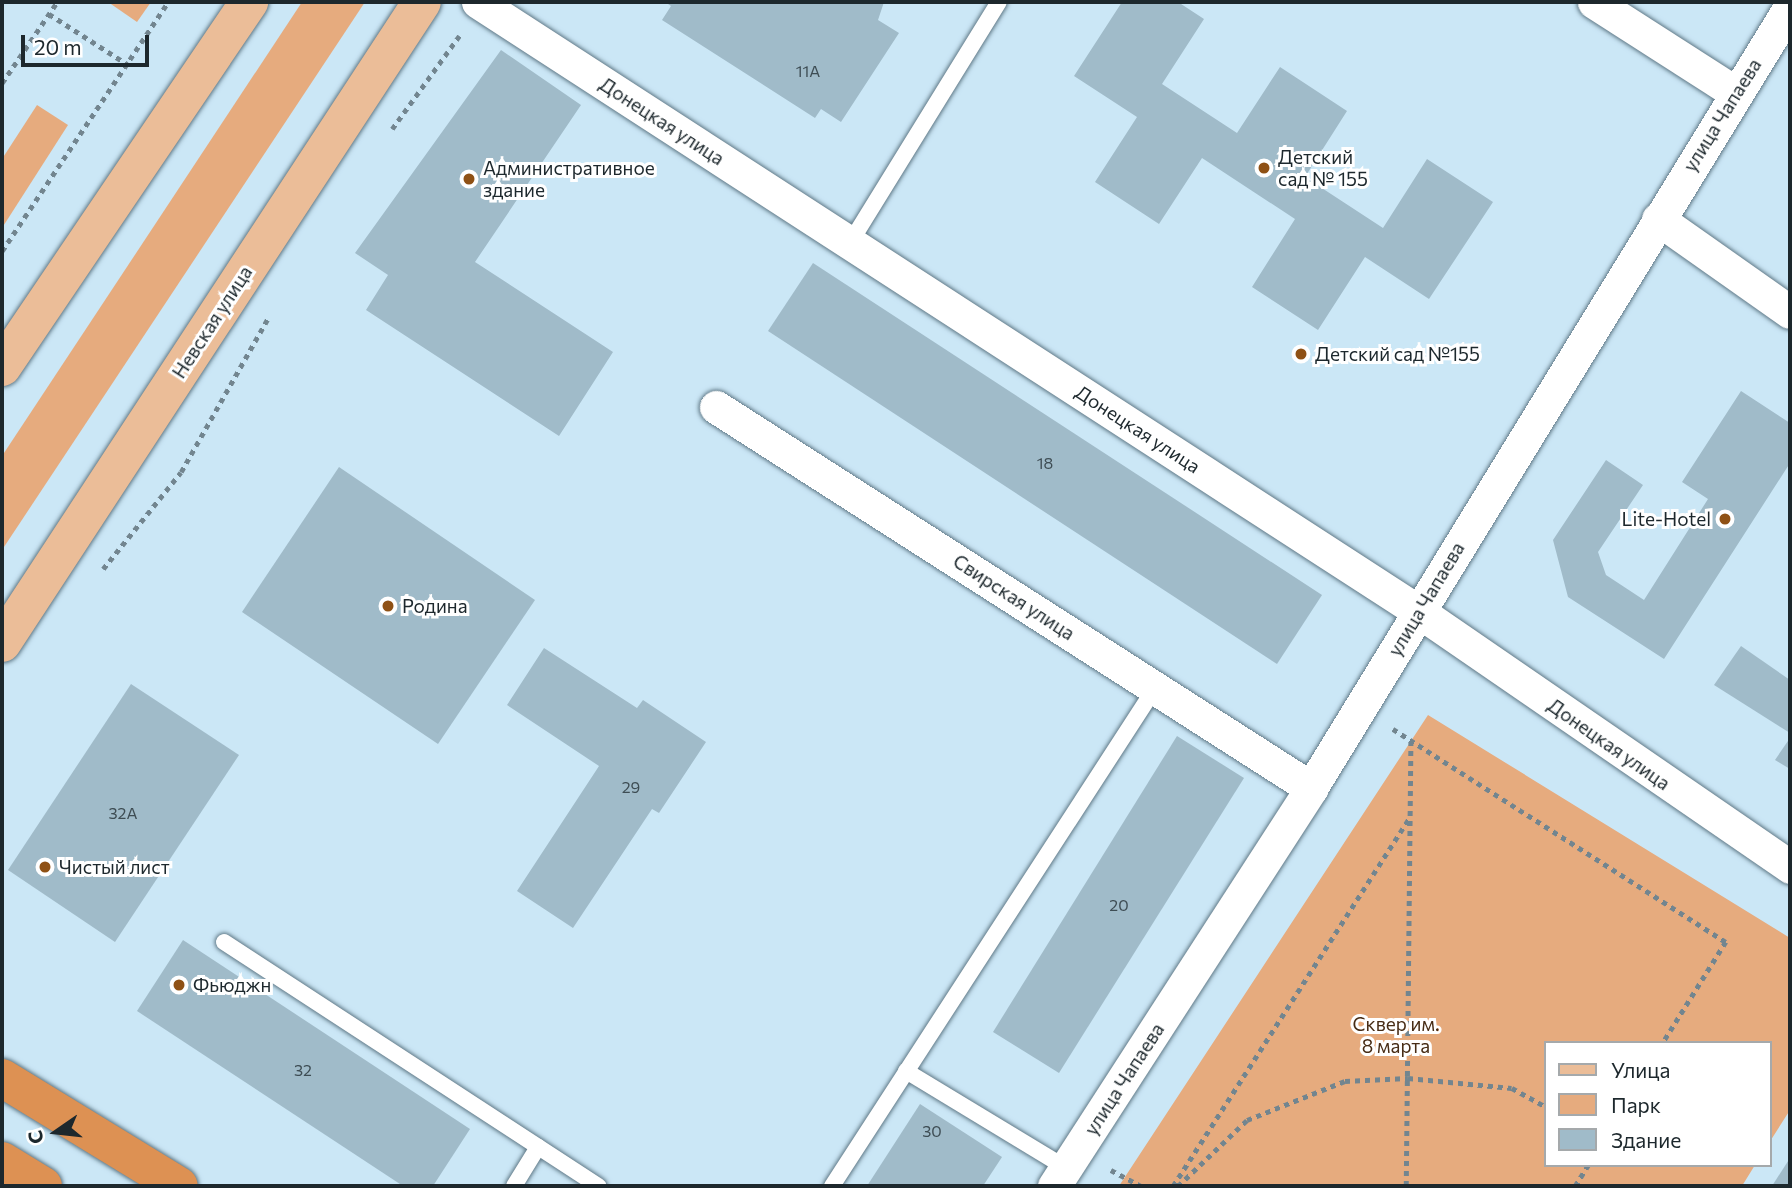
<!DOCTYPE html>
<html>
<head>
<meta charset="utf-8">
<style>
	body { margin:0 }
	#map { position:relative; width:1792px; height:1188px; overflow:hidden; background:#cbe7f6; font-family:Commissioner,sans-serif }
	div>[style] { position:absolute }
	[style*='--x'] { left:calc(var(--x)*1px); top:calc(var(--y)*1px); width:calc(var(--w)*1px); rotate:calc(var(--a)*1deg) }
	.green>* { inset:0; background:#e6ab7e }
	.building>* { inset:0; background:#a0bbc9 }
	.path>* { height:4.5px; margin-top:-2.25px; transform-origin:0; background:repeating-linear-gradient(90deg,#72858f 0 5px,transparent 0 10px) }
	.roads { filter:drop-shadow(0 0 2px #607987) drop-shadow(0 0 2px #607987) }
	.lane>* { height:16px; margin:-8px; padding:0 8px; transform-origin:8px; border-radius:8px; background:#fff }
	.street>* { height:33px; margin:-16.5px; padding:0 16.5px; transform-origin:16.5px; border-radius:16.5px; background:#fff }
	.primary>* { height:38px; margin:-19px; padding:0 19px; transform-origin:19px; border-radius:19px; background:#ebbd98 }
	.highway>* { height:38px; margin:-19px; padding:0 19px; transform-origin:19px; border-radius:19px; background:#dd9153 }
	.dots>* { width:19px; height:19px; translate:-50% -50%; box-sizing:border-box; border:4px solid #fff; border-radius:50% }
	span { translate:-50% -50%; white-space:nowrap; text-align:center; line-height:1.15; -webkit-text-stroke:6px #fff; paint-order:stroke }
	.number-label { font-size:16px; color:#3e4d54 }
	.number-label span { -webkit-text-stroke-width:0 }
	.street-label { font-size:19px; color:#1d282d }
	.poi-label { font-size:19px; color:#1d282d }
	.left { translate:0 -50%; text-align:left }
	.right { translate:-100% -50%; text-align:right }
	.park-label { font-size:19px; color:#472c15 }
	.frame { position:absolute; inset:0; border:4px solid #1d282d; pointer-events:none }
	.legend { position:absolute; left:1544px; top:1041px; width:228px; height:126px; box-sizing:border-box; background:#fff; border:2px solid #a5a9ab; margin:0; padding:9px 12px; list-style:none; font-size:21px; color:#1d282d }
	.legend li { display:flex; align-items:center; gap:14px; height:35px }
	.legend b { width:35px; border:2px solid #a5a9ab }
	.north { position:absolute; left:21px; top:1097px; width:70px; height:70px; -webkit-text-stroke:5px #fff; paint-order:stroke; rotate:256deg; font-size:19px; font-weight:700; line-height:28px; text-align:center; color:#1d282d }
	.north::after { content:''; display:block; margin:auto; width:24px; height:32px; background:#1d282d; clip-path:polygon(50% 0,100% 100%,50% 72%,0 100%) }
	.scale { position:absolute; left:21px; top:35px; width:128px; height:32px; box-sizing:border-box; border:4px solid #1d282d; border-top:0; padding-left:9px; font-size:21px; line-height:24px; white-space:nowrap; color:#1d282d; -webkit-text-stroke:5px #fff; paint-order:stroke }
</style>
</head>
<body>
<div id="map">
	<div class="green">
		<i style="clip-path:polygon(108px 2px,151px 2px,137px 22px)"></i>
		<i style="clip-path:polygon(302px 2px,365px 2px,2px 550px,2px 456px)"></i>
		<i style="clip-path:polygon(37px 105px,68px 125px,2px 228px,2px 159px)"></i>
		<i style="clip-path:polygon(1428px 715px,1790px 938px,1790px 1110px,1769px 1143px,1769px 1043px,1545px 1043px,1545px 1165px,1755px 1165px,1742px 1186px,1119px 1186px)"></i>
	</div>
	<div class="building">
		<i style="clip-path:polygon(665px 2px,884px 2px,878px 20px,899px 33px,841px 122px,821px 109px,815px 118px,662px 20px,671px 6px)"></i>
		<i style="clip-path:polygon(1122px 2px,1178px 2px,1204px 19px,1162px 84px,1237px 133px,1280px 67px,1347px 111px,1305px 177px,1383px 228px,1427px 159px,1493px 202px,1429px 299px,1365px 257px,1318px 330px,1252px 287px,1295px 219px,1202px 158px,1159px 224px,1095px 182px,1137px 117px,1074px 76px)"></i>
		<i style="clip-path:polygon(501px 50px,581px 105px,475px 262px,613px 352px,559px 436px,366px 310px,388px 275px,355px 253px)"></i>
		<i style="clip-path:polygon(813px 263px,1322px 595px,1277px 664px,768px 331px)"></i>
		<i style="clip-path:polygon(1741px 391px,1790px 423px,1790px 463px,1664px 659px,1568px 597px,1553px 540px,1606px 460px,1643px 485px,1598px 552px,1606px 575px,1644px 600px,1708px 499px,1682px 482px)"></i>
		<i style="clip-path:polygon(339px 467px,535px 600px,438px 744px,242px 612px)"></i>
		<i style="clip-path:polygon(1741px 646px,1790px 680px,1790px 733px,1714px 685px)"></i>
		<i style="clip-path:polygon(544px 648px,637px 708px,643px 700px,706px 742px,659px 813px,652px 809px,573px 928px,517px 891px,599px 766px,507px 705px)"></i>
		<i style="clip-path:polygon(131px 684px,239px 755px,115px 942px,8px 870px)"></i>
		<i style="clip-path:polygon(1177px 736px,1244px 778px,1059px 1073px,993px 1032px)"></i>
		<i style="clip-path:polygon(1790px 738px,1790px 769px,1775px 760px)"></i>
		<i style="clip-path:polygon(183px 940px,470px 1129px,433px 1186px,403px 1186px,137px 1011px)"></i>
		<i style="clip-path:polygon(920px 1104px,1002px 1157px,983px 1186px,867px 1186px)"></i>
		<i style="clip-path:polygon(1790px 1158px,1790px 1186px,1772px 1186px)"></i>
	</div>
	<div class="path">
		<i style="--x:49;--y:14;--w:93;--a:32.7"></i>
		<i style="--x:2;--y:83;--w:98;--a:-55.8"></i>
		<i style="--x:392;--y:129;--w:115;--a:-54.2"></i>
		<i style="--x:2;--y:251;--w:299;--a:-56.3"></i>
		<i style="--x:103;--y:569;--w:124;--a:-51.2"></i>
		<i style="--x:181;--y:472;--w:175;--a:-60.5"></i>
		<i style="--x:1393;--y:729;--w:395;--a:32.6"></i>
		<i style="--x:1726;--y:942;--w:119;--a:122"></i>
		<i style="--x:1111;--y:1170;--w:34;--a:28"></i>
		<i style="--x:1173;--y:1186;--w:436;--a:-57.3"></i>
		<i style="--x:1178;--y:1186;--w:95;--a:-43.7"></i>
		<i style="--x:1247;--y:1120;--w:105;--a:-21.7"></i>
		<i style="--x:1345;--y:1081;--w:63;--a:-2.7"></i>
		<i style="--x:1408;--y:1078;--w:104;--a:5.5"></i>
		<i style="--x:1512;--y:1088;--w:38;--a:29"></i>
		<i style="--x:1406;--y:1186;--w:444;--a:-89.4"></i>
		<i style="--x:1575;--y:1186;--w:25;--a:-58"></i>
	</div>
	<div class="roads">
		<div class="lane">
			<i style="--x:850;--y:243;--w:283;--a:-58.3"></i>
			<i style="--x:224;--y:942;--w:447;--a:33.1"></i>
			<i style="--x:906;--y:1071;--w:187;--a:31.2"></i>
			<i style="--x:514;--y:1186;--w:46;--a:-58.4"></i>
			<i style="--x:832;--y:1186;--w:594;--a:-57.03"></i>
		</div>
		<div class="street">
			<i style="--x:478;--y:2;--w:1120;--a:32.94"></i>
			<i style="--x:1418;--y:611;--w:452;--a:34.5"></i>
			<i style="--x:1594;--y:2;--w:169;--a:32.7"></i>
			<i style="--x:1658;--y:219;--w:161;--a:35.2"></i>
			<i style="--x:716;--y:407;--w:707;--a:32.63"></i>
			<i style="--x:1054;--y:1186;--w:474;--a:-57.1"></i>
			<i style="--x:1311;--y:788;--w:916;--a:-58.48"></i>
		</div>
		<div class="primary">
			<i style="--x:2;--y:367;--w:441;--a:-55.9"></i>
			<i style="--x:2;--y:643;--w:766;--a:-56.77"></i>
		</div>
		<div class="highway">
			<i style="--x:2;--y:1078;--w:207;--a:31.4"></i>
			<i style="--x:2;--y:1161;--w:48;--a:31.4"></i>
		</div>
	</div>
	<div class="dots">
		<i style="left:1264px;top:168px;background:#8f5115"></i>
		<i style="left:469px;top:179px;background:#8f5115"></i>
		<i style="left:1301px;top:354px;background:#8f5115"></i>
		<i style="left:1725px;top:519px;background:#8f5115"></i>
		<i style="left:388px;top:606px;background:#8f5115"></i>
		<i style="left:45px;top:867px;background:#8f5115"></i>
		<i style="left:179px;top:985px;background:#8f5115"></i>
	</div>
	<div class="number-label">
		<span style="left:808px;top:71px">11А</span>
		<span style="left:1045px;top:463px">18</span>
		<span style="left:631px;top:787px">29</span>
		<span style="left:123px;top:813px">32А</span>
		<span style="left:1119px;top:905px">20</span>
		<span style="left:303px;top:1070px">32</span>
		<span style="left:932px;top:1131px">30</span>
	</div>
	<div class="street-label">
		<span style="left:1722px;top:115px;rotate:-58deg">улица Чапаева</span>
		<span style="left:662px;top:121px;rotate:33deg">Донецкая улица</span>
		<span style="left:212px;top:322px;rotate:-57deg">Невская улица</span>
		<span style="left:1138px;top:429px;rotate:33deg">Донецкая улица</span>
		<span style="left:1014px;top:597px;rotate:33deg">Свирская улица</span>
		<span style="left:1426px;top:599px;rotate:-59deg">улица Чапаева</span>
		<span style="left:1609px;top:744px;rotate:35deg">Донецкая улица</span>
		<span style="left:1124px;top:1079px;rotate:-57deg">улица Чапаева</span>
	</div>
	<div class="poi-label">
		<span class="left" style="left:1278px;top:168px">Детский<br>сад № 155</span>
		<span class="left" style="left:483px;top:179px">Административное<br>здание</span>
		<span class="left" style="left:1315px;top:354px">Детский сад №155</span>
		<span class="right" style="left:1711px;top:519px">Lite-Hotel</span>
		<span class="left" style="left:402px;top:606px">Родина</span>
		<span class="left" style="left:59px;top:867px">Чистый лист</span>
		<span class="left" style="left:193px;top:985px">Фьюджн</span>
	</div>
	<div class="park-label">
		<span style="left:1396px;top:1035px">Сквер им.<br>8 марта</span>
	</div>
	<div class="frame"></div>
	<ul class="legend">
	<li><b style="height:9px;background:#ebbd98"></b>Улица</li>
	<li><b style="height:19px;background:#e6ab7e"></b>Парк</li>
	<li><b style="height:19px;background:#a0bbc9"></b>Здание</li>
	</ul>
	<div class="north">С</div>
	<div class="scale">20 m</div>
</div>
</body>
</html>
